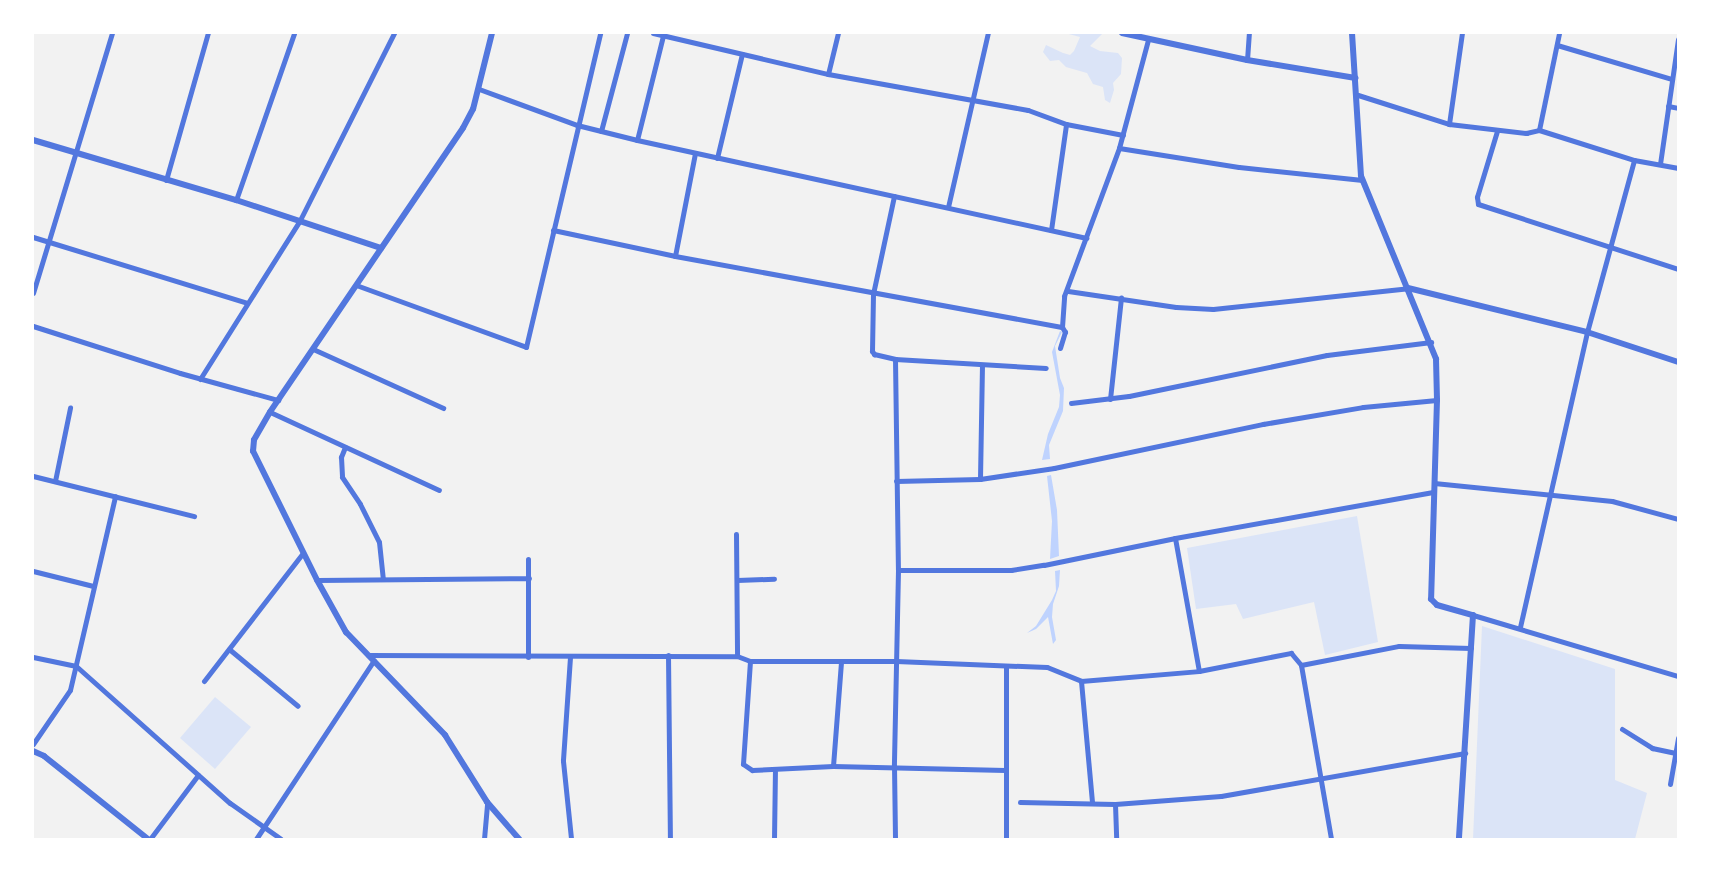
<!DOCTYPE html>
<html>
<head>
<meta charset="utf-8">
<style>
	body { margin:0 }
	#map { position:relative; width:1711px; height:872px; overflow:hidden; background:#f2f2f2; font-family:"Roboto Serif",serif }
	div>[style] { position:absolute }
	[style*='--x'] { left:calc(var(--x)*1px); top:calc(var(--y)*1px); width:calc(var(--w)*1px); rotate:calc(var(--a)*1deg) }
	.green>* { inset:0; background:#dbe4f7 }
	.water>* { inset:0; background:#bfd3fe }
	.minor>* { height:5px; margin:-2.5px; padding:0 2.5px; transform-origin:2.5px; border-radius:2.5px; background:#5277de }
	.tertiary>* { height:6px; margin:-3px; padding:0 3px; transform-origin:3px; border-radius:3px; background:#5277de }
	span { translate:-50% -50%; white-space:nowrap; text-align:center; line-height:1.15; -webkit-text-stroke:6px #fff; paint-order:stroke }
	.frame { position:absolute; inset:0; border:34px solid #fff; pointer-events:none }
</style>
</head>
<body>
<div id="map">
	<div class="green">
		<i style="clip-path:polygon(1065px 33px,1103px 33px,1090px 46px,1100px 51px,1118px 53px,1122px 58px,1121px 74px,1113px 83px,1114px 90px,1110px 103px,1105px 100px,1103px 87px,1093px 84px,1087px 73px,1066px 67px,1059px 60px,1050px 61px,1043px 52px,1046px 45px,1063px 53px,1070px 55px,1074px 51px,1080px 37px)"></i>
		<i style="clip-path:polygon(1357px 516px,1378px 642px,1325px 655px,1314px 602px,1243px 619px,1236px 604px,1196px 609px,1187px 548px)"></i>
		<i style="clip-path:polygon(1482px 626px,1615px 669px,1615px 780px,1647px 793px,1635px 839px,1473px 839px)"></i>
		<i style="clip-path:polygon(215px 697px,251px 727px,215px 769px,180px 738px)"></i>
	</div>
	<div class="water">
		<i style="clip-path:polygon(1060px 331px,1062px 332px,1055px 346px,1060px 378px,1064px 388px,1063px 411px,1049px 445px,1050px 459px,1042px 460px,1048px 434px,1059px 407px,1060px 395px,1052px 352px)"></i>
		<i style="clip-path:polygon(1051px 475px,1057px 510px,1059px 556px,1050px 559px,1052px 521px,1047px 476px)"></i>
		<i style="clip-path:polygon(1060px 570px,1059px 586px,1053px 604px,1052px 617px,1056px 640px,1053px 644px,1048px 617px,1036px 629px,1027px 633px,1036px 626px,1052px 600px,1056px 591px,1055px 571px)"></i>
	</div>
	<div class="minor">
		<i style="--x:653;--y:33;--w:180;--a:13.2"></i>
		<i style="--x:828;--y:74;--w:203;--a:10.2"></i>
		<i style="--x:1028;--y:110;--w:40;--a:20.2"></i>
		<i style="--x:1066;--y:124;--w:58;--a:10.9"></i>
		<i style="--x:1557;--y:45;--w:120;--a:16.5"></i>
		<i style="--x:1247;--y:60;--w:27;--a:-86"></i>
		<i style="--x:828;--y:74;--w:42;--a:-76.3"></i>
		<i style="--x:479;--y:89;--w:104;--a:20.2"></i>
		<i style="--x:577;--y:125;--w:62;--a:14"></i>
		<i style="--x:637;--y:140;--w:460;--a:12.3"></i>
		<i style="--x:1358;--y:95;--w:96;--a:17.7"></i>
		<i style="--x:1449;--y:124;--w:78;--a:6.7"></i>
		<i style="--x:1526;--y:133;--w:13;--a:-13"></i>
		<i style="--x:1539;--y:130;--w:100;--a:17.5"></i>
		<i style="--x:1634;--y:160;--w:45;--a:10.3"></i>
		<i style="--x:1668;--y:106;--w:10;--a:11"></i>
		<i style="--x:1449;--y:124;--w:92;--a:-81.9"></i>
		<i style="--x:1539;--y:130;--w:99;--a:-78.3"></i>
		<i style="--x:601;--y:131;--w:101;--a:-75.1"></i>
		<i style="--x:1497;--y:131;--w:69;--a:106.9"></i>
		<i style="--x:1477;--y:197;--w:7;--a:82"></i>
		<i style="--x:1478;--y:204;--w:210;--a:18"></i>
		<i style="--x:637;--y:140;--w:107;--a:-76"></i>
		<i style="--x:1119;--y:148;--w:121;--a:9"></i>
		<i style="--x:1239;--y:167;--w:124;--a:6"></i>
		<i style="--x:717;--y:158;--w:107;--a:-76.5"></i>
		<i style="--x:1660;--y:164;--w:126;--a:-81.8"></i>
		<i style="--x:166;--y:180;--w:153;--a:-74.1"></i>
		<i style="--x:894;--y:196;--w:100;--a:102.1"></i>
		<i style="--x:873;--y:294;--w:57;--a:91"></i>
		<i style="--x:872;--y:351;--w:4;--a:56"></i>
		<i style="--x:874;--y:354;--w:22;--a:13"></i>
		<i style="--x:895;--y:359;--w:151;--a:3.4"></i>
		<i style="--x:236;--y:200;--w:177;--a:-70.8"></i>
		<i style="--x:948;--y:207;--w:179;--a:-77.1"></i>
		<i style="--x:553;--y:230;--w:125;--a:12"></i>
		<i style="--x:675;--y:256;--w:393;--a:10.4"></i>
		<i style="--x:1051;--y:230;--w:107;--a:-81.9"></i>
		<i style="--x:33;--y:237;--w:224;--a:17.1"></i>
		<i style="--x:675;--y:256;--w:105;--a:-79"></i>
		<i style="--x:356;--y:285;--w:181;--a:20"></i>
		<i style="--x:526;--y:347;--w:323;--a:-76.7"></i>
		<i style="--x:1068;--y:291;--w:109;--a:8.4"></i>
		<i style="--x:1176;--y:307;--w:37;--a:3"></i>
		<i style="--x:1213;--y:309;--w:196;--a:-6.1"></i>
		<i style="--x:33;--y:293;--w:272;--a:-73.1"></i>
		<i style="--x:33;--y:326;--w:154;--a:17.7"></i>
		<i style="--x:180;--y:373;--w:102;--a:15.4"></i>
		<i style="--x:1060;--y:348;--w:17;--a:-73"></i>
		<i style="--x:1065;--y:332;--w:6;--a:-121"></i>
		<i style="--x:1062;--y:327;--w:31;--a:-86"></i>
		<i style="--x:1064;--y:296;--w:158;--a:-69.6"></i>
		<i style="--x:1119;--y:148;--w:112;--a:-75"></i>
		<i style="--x:313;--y:349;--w:143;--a:24.4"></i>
		<i style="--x:895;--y:359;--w:211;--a:89.2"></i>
		<i style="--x:898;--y:570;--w:196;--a:91.2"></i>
		<i style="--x:894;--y:766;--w:73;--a:89.2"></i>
		<i style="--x:200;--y:379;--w:186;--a:-57.8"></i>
		<i style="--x:299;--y:222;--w:212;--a:-63.3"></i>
		<i style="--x:1110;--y:399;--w:102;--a:-83.8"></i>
		<i style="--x:1071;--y:403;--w:58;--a:-6.9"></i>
		<i style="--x:1129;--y:396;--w:202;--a:-11.7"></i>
		<i style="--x:1327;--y:355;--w:105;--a:-7.1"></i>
		<i style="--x:270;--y:412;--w:186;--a:24.8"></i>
		<i style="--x:345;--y:447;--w:11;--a:112"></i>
		<i style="--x:341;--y:457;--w:20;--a:87"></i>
		<i style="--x:342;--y:477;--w:32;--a:56"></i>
		<i style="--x:360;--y:504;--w:42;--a:63.4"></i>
		<i style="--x:379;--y:542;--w:36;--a:84"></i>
		<i style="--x:33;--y:476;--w:166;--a:14"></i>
		<i style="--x:980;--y:479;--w:114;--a:-89"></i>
		<i style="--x:55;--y:481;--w:75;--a:-78.4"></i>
		<i style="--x:896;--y:481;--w:84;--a:-1.4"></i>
		<i style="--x:980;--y:479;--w:75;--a:-8.5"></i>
		<i style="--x:1054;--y:468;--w:214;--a:-11.9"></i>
		<i style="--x:1263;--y:424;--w:101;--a:-9.6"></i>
		<i style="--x:1363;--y:407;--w:74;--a:-5.4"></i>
		<i style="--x:1434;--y:483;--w:179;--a:5.8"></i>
		<i style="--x:1612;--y:501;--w:68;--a:15.3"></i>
		<i style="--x:736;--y:534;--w:122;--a:89.5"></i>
		<i style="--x:1175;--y:538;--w:135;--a:79.8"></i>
		<i style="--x:528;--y:559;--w:98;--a:90"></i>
		<i style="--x:898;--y:570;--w:113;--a:0"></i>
		<i style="--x:1011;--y:570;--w:33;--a:-9"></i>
		<i style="--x:1044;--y:565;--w:134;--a:-11.6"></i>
		<i style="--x:1175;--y:538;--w:262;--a:-10.1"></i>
		<i style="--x:33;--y:571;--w:62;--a:14"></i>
		<i style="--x:317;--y:580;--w:212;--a:-0.5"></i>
		<i style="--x:737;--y:580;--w:37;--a:-2"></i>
		<i style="--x:1473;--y:615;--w:214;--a:16.6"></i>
		<i style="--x:1520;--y:627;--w:303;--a:-77.2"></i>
		<i style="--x:1587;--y:332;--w:178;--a:-74.7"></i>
		<i style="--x:229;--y:649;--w:89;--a:39.6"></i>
		<i style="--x:368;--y:655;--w:369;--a:0.2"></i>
		<i style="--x:737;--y:656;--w:14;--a:21"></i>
		<i style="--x:750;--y:661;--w:146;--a:0"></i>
		<i style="--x:896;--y:661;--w:151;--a:2.3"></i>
		<i style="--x:1047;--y:667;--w:37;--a:22"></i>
		<i style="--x:1081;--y:681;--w:118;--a:-4.8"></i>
		<i style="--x:1199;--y:671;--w:94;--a:-11.1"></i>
		<i style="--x:1291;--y:653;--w:16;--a:50"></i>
		<i style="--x:1301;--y:665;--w:177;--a:80.2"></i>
		<i style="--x:668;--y:655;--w:184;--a:89.4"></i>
		<i style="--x:33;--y:657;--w:44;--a:11.8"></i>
		<i style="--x:76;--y:666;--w:206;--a:41.7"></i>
		<i style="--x:230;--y:803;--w:62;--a:35.2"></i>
		<i style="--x:570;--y:657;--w:104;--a:93.9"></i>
		<i style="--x:563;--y:761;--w:78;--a:84.1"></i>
		<i style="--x:750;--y:661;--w:103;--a:93.9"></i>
		<i style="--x:743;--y:764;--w:11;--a:34"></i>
		<i style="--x:752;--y:770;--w:81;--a:-2.8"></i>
		<i style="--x:833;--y:766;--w:172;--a:1.3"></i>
		<i style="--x:1301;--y:665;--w:100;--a:-11"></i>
		<i style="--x:1399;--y:646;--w:72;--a:1.6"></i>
		<i style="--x:1006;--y:666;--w:173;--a:90"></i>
		<i style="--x:204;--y:681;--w:162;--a:-52.3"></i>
		<i style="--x:1081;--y:681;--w:121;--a:84.8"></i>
		<i style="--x:1622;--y:729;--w:36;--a:32"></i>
		<i style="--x:1652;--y:748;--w:24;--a:12"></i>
		<i style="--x:33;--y:744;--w:65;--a:-55.6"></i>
		<i style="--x:70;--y:690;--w:199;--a:-76.9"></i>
		<i style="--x:833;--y:766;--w:103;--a:-85.6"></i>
		<i style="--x:1670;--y:784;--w:47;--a:-80.1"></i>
		<i style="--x:1020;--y:802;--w:95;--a:1.2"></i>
		<i style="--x:1115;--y:804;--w:106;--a:-4.3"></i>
		<i style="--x:1221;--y:796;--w:248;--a:-10"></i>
		<i style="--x:1115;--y:804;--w:35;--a:88"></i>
		<i style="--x:150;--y:839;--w:80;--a:-53.1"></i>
		<i style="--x:256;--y:839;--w:214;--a:-56.6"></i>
		<i style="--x:484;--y:839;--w:37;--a:-85"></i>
		<i style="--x:774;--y:839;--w:68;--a:-89.2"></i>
	</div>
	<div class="tertiary">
		<i style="--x:492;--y:33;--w:78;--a:104"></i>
		<i style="--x:473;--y:109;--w:21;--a:118"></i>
		<i style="--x:463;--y:128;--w:343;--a:124.2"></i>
		<i style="--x:270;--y:412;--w:32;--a:120"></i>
		<i style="--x:254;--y:440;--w:11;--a:95"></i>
		<i style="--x:253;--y:451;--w:144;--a:63.6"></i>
		<i style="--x:317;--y:580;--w:60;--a:60.9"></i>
		<i style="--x:346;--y:632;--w:143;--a:46.1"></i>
		<i style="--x:445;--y:735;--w:79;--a:57.9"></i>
		<i style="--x:487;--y:802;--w:49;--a:49.1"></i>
		<i style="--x:1122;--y:33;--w:128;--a:12.2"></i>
		<i style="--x:1247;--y:60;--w:110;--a:9.4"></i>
		<i style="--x:1352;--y:33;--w:143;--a:86.4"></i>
		<i style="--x:1361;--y:176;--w:198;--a:67.7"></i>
		<i style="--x:1436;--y:359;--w:41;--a:88.6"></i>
		<i style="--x:1437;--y:400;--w:199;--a:91.7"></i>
		<i style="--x:1431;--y:599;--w:8;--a:45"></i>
		<i style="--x:1437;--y:605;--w:37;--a:16"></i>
		<i style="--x:1473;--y:615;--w:224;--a:93.6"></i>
		<i style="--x:33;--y:140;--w:212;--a:16.5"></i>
		<i style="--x:236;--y:200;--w:153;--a:18.3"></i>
		<i style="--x:1408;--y:288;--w:184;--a:13.8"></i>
		<i style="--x:1587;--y:332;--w:96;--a:18.2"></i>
		<i style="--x:33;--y:751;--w:12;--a:24"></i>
		<i style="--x:44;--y:756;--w:133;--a:38.6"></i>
	</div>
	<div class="frame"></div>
</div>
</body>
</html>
